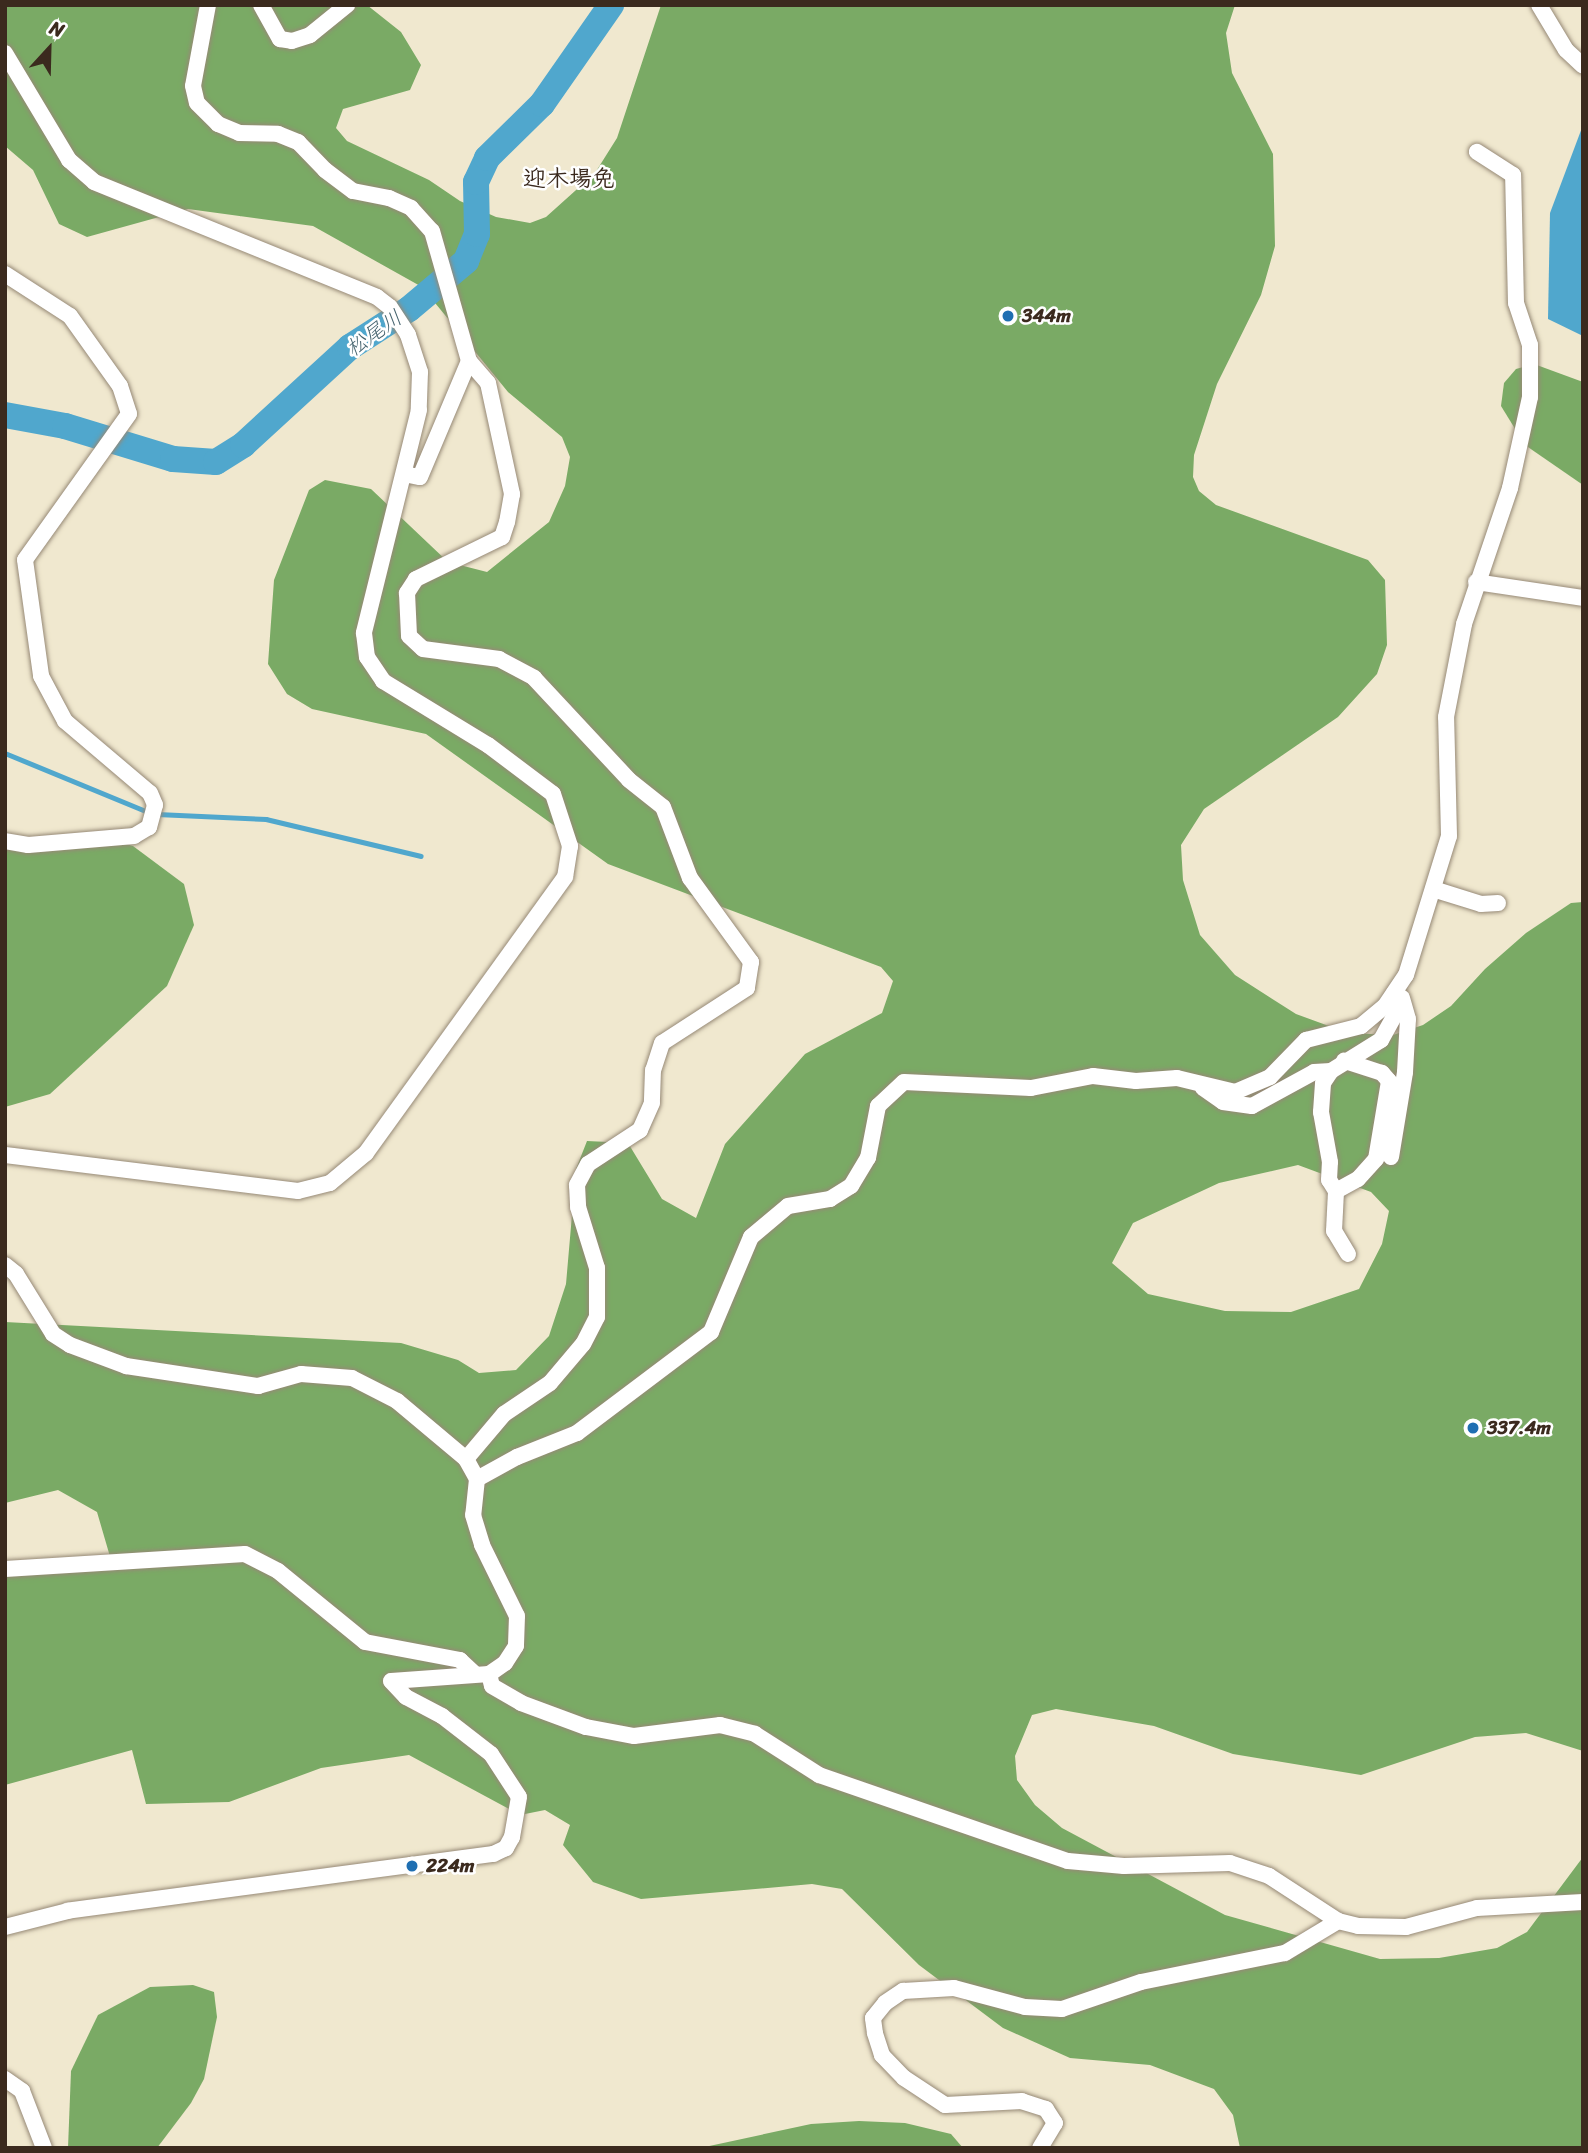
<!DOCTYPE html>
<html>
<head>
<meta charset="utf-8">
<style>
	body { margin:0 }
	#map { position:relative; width:1588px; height:2153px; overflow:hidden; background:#f0e8cf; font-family:Sriracha,"Klee One",sans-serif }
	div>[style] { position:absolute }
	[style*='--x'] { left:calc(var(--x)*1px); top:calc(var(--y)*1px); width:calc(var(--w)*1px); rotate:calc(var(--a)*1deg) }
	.forest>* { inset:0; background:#7aaa65 }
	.water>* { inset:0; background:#50a7cd }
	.stream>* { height:4.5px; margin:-2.25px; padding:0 2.25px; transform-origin:2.25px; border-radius:2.25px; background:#50a7cd }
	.river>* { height:26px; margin:-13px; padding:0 13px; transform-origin:13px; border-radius:13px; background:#50a7cd }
	.roads { filter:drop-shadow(0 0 2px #968976) drop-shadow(0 0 2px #968976) }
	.minor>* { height:16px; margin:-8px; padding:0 8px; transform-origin:8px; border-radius:8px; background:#fff }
	.dots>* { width:19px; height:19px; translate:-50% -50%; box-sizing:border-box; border:4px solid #fff; border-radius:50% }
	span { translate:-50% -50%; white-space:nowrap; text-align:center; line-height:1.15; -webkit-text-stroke:5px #fff; paint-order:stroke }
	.poi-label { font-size:19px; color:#3b2a1e; font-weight:700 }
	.left { translate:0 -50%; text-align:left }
	.water-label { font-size:21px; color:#44626d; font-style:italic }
	.quarter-label { font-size:23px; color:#3b2a1e; font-weight:700 }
	.frame { position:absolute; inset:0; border:7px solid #3b2a1e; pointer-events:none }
	.north { position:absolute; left:14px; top:14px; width:70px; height:70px; -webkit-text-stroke:5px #fff; paint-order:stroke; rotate:22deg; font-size:19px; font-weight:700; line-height:28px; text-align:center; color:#3b2a1e }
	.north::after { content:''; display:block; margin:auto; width:24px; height:32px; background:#3b2a1e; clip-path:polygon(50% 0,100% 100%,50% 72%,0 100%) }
</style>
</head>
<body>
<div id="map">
	<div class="forest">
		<i style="clip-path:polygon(evenodd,5px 5px,367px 5px,401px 32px,421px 65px,410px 90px,343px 109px,336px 128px,347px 141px,429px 180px,460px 201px,496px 217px,530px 223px,546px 217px,595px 173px,617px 138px,661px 5px,1235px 5px,1226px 33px,1232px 73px,1273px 154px,1275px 246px,1261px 295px,1217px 384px,1194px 455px,1193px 477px,1199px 491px,1216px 505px,1368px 560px,1385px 580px,1387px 645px,1377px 674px,1338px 717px,1204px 809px,1181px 845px,1183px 880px,1200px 935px,1235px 975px,1296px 1014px,1348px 1033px,1393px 1035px,1423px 1025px,1451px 1006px,1485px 969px,1526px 933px,1571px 903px,1583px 902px,1583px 1751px,1526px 1733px,1475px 1737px,1361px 1775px,1233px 1754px,1154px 1726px,1056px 1709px,1032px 1715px,1015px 1756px,1017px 1780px,1035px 1805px,1062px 1828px,1225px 1915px,1380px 1959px,1439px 1958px,1497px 1948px,1527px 1932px,1583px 1857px,1583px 2148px,1240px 2148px,1233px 2115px,1214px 2089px,1150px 2065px,1070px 2058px,1003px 2028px,919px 1965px,842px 1889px,812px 1884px,641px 1899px,593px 1882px,563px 1845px,570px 1825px,545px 1810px,520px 1815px,409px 1755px,321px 1768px,229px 1802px,146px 1804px,132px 1750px,5px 1785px,5px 1572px,111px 1560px,97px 1512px,58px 1490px,5px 1503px,5px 1322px,401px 1343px,458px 1360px,479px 1373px,516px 1370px,549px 1336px,566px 1284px,576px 1169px,587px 1141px,628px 1143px,662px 1199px,696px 1218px,725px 1144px,805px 1054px,882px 1013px,893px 981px,881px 967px,608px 864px,426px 734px,312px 709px,287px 694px,268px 664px,274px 580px,309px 490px,325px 480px,371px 489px,448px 562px,487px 572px,549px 522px,565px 486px,570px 457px,562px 437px,508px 392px,422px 287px,313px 226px,188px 209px,87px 237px,59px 224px,33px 170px,5px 146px,5px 5px,1298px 1165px,1371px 1192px,1389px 1211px,1382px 1244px,1359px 1289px,1291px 1312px,1225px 1311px,1148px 1294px,1112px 1263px,1133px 1223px,1219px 1183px,1298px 1165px)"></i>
		<i style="clip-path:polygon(1534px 364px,1583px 382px,1583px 485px,1525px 445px,1501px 406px,1504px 383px,1516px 369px)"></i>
		<i style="clip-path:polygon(102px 837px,133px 846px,184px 884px,194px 925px,167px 986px,50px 1094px,5px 1107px,5px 841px)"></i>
		<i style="clip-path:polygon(193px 1985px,214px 1992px,217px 2017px,204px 2079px,191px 2103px,157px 2148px,68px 2148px,71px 2071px,98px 2015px,150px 1987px)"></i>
		<i style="clip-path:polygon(859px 2121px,905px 2123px,951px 2134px,963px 2148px,700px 2148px,811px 2124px)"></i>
	</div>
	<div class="water">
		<i style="clip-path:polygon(1583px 125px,1583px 336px,1548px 319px,1550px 213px)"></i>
	</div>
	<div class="stream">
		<i style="--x:5;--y:753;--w:155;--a:22.4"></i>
		<i style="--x:157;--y:814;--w:109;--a:2.6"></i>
		<i style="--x:266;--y:819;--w:159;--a:13.4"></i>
	</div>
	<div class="river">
		<i style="--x:5;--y:415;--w:61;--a:10.4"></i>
		<i style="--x:65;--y:426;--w:113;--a:17"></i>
		<i style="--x:173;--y:459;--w:43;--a:4"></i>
		<i style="--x:216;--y:462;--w:32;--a:-32"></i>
		<i style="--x:243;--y:445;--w:145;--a:-42.5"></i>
		<i style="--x:350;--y:347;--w:70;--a:-32.8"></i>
		<i style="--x:409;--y:309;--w:75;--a:-40.1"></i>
		<i style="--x:466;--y:261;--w:29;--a:-68"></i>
		<i style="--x:477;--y:234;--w:52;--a:-91.1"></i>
		<i style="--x:476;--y:182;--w:26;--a:-65"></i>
		<i style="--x:487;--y:158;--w:77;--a:-44.5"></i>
		<i style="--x:542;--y:104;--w:121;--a:-55.1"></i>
	</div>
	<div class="roads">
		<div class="minor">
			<i style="--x:208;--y:5;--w:82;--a:100.5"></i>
			<i style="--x:193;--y:86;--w:17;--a:77"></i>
			<i style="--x:197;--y:103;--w:30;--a:45"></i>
			<i style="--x:218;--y:124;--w:23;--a:23"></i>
			<i style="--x:239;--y:133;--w:39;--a:1"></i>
			<i style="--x:278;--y:134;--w:22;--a:22"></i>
			<i style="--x:298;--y:142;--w:39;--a:46"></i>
			<i style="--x:325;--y:170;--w:35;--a:37"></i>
			<i style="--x:353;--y:191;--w:37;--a:11"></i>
			<i style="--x:389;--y:198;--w:24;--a:24"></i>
			<i style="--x:411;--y:208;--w:31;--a:48"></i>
			<i style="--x:432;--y:231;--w:135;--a:74.1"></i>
			<i style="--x:469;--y:361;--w:29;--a:49"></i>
			<i style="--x:488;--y:383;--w:114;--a:77.8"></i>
			<i style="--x:512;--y:494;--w:28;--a:100"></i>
			<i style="--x:507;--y:522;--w:16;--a:108"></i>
			<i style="--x:502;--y:537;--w:96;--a:154"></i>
			<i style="--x:416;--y:579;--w:17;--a:123"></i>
			<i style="--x:407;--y:593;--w:43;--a:87.3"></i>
			<i style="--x:409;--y:636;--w:19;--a:43"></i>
			<i style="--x:423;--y:649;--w:77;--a:7.5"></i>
			<i style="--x:499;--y:659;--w:40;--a:28"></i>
			<i style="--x:534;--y:678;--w:139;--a:47"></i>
			<i style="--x:629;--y:780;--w:43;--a:38.5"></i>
			<i style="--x:663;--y:807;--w:76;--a:69.2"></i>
			<i style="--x:690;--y:878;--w:104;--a:54"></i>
			<i style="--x:751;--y:962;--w:26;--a:99"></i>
			<i style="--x:747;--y:988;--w:101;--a:147.1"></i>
			<i style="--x:662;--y:1043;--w:28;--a:108"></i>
			<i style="--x:653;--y:1070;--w:33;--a:92"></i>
			<i style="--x:652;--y:1103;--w:30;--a:114"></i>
			<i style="--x:640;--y:1130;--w:62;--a:146.8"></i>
			<i style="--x:588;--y:1164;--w:24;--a:118"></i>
			<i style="--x:577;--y:1185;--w:22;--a:87"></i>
			<i style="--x:578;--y:1207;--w:64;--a:72.7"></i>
			<i style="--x:597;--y:1268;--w:49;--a:90"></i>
			<i style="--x:597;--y:1317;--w:30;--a:117"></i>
			<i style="--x:583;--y:1344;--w:51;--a:130.2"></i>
			<i style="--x:550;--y:1383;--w:55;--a:146"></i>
			<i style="--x:504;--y:1414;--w:59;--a:130.2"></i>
			<i style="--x:261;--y:5;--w:39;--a:61"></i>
			<i style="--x:280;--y:39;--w:12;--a:9"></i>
			<i style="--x:292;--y:41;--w:19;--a:-18"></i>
			<i style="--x:310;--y:35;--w:48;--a:-39"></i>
			<i style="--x:1539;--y:5;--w:52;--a:59"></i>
			<i style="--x:1566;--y:50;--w:23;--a:43"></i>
			<i style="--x:5;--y:53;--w:125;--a:59.1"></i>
			<i style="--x:69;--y:160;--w:33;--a:41"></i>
			<i style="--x:94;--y:182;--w:305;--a:22.1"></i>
			<i style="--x:377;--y:297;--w:16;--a:38"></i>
			<i style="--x:390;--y:307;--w:33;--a:57"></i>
			<i style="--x:408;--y:335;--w:39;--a:72"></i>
			<i style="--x:420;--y:372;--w:38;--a:92"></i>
			<i style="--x:419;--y:410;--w:230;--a:103.9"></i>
			<i style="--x:364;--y:633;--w:24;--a:83"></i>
			<i style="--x:367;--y:657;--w:29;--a:56"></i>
			<i style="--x:383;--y:681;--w:123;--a:31.4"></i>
			<i style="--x:488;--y:745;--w:81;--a:37"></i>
			<i style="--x:553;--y:794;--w:55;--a:71.9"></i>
			<i style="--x:570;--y:846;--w:31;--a:99"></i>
			<i style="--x:565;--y:877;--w:340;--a:125.8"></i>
			<i style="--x:366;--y:1153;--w:47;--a:140.2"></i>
			<i style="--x:330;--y:1183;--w:33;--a:166"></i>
			<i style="--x:298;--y:1191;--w:295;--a:-173"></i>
			<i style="--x:5;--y:274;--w:77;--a:32.9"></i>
			<i style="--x:70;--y:316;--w:86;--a:54.5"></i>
			<i style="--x:120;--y:386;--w:29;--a:72"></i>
			<i style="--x:129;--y:414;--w:179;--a:125.5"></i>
			<i style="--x:25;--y:560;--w:117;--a:82.1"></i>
			<i style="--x:41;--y:676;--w:51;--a:61.9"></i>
			<i style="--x:65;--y:721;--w:111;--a:40.3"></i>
			<i style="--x:150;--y:793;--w:13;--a:67"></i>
			<i style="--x:155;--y:805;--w:23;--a:105"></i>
			<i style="--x:149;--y:827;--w:17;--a:149"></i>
			<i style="--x:134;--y:836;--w:106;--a:175.1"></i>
			<i style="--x:28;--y:845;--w:23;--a:-170"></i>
			<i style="--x:404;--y:474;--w:16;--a:11"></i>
			<i style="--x:420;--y:477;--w:126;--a:-67.1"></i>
			<i style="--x:1476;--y:582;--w:108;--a:8.5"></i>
			<i style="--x:1433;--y:889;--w:50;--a:17.4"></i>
			<i style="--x:1481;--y:904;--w:17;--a:-3"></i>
			<i style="--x:1203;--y:1088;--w:24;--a:35"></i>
			<i style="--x:1223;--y:1102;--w:29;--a:8"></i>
			<i style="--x:1252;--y:1106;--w:71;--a:-28.7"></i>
			<i style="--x:1314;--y:1072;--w:17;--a:-3"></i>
			<i style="--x:1391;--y:1157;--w:86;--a:-80.6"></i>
			<i style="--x:1405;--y:1072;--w:53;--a:-86.8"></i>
			<i style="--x:1408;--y:1019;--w:22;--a:-106"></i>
			<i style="--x:1336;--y:1191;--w:25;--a:-29"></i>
			<i style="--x:1358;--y:1179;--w:27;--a:-48"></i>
			<i style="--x:1376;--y:1159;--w:79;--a:-80.5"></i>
			<i style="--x:1389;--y:1081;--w:11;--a:-131"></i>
			<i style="--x:1382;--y:1073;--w:40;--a:-162"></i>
			<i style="--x:1348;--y:1254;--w:27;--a:-121"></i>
			<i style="--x:1334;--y:1231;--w:40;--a:-87.1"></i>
			<i style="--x:1336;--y:1191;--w:13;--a:-122"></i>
			<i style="--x:1329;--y:1180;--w:18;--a:-87"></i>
			<i style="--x:1330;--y:1162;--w:51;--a:-100.2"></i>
			<i style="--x:1321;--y:1112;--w:29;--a:-86"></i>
			<i style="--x:1323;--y:1083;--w:14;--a:-56"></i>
			<i style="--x:1331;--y:1071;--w:59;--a:-31.8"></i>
			<i style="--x:1381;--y:1040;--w:37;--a:-61"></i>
			<i style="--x:1399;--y:1008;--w:16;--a:-108"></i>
			<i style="--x:5;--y:1265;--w:14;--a:39"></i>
			<i style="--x:16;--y:1274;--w:70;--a:58.3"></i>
			<i style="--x:53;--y:1334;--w:20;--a:33"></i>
			<i style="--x:70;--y:1345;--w:60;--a:20.6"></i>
			<i style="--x:126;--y:1366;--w:134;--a:8.6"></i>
			<i style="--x:258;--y:1386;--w:45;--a:-15.6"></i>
			<i style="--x:301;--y:1374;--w:51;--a:4.5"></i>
			<i style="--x:352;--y:1378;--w:51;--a:27.1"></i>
			<i style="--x:397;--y:1401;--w:90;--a:40"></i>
			<i style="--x:466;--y:1459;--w:23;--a:61"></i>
			<i style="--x:477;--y:1479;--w:36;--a:96"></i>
			<i style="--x:473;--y:1515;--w:31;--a:73"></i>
			<i style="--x:482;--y:1545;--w:79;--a:63.8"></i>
			<i style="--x:517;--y:1616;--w:30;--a:92"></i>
			<i style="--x:516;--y:1646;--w:20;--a:123"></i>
			<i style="--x:505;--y:1663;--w:19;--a:145"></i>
			<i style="--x:489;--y:1674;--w:98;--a:175.9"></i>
			<i style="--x:391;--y:1681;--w:22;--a:47"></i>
			<i style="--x:406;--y:1697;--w:41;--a:27.8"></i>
			<i style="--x:442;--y:1716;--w:62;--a:37.8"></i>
			<i style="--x:491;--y:1754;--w:51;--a:56.9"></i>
			<i style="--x:519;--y:1797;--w:41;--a:99.9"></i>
			<i style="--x:512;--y:1837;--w:13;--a:119"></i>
			<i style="--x:506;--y:1848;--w:14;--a:155"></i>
			<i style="--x:493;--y:1854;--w:429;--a:172.4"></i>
			<i style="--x:68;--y:1911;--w:65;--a:165.7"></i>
			<i style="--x:477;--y:1479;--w:46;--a:-28.8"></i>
			<i style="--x:517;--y:1457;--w:65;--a:-21.8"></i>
			<i style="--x:577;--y:1433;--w:168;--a:-37"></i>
			<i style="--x:711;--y:1332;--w:103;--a:-67.2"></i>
			<i style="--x:751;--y:1237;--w:48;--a:-40"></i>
			<i style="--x:788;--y:1206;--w:43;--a:-9.5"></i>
			<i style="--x:830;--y:1199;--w:25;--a:-32"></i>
			<i style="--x:851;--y:1186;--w:33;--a:-59"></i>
			<i style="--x:868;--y:1158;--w:53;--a:-79.1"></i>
			<i style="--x:878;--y:1106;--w:35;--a:-43"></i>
			<i style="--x:904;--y:1082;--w:127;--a:2.7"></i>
			<i style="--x:1031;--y:1088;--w:63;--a:-11"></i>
			<i style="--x:1093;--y:1076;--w:43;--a:6.6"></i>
			<i style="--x:1136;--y:1081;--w:41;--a:-4.2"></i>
			<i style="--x:1177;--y:1078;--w:60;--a:13.6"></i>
			<i style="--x:1235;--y:1092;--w:38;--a:-23"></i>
			<i style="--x:1270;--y:1077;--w:52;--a:-45.8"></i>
			<i style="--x:1306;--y:1040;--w:57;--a:-14.3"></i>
			<i style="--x:1361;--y:1026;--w:31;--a:-40"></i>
			<i style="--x:1385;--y:1006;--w:37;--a:-56"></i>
			<i style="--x:1406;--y:975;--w:145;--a:-72.8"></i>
			<i style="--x:1449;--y:836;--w:119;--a:-91.4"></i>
			<i style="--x:1446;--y:717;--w:95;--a:-79"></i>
			<i style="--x:1464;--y:624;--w:144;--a:-71.3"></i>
			<i style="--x:1510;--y:488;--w:93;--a:-77.6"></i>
			<i style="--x:1530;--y:397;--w:52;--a:-90"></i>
			<i style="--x:1530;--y:345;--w:44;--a:-108.4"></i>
			<i style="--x:1516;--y:303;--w:128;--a:-91.3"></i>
			<i style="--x:1513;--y:175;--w:43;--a:-147.4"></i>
			<i style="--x:5;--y:1569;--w:240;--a:-3.6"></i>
			<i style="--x:245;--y:1554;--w:37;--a:27"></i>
			<i style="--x:278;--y:1571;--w:112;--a:39.2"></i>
			<i style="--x:365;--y:1642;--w:97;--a:10.7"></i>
			<i style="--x:460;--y:1660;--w:21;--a:43"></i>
			<i style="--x:489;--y:1674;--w:12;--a:76"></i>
			<i style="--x:492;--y:1686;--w:34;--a:30"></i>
			<i style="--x:521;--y:1703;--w:69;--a:20.3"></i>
			<i style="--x:586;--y:1727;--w:49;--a:10.6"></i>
			<i style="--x:634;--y:1736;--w:87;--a:-7.3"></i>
			<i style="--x:720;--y:1725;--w:36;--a:14"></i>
			<i style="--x:755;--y:1734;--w:76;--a:32.6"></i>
			<i style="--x:819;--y:1775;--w:263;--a:19.1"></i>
			<i style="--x:1068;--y:1861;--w:56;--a:5.1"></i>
			<i style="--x:1124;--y:1866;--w:106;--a:-1.6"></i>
			<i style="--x:1230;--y:1863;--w:41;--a:18.4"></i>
			<i style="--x:1269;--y:1876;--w:82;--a:33.1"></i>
			<i style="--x:1338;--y:1921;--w:21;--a:14"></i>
			<i style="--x:1358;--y:1926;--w:48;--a:1.2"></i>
			<i style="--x:1406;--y:1927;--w:73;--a:-15"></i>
			<i style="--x:1477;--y:1908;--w:106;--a:-3.2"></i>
			<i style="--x:5;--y:2079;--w:21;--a:35"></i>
			<i style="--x:22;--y:2091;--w:61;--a:68.9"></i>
			<i style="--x:1040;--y:2148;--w:29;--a:-59"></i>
			<i style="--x:1055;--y:2123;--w:17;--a:-123"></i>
			<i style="--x:1046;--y:2109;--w:25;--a:-162"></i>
			<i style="--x:1022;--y:2101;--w:77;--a:177"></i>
			<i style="--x:945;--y:2105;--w:49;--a:-146.6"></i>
			<i style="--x:904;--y:2078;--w:32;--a:-134"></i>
			<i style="--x:882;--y:2055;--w:23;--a:-108"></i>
			<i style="--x:875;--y:2033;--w:15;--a:-98"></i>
			<i style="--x:873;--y:2018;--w:19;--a:-51"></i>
			<i style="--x:885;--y:2003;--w:22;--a:-34"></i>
			<i style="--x:903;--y:1991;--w:51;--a:-3.4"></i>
			<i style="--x:954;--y:1988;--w:73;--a:15"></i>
			<i style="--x:1025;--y:2007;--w:37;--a:3"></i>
			<i style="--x:1062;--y:2009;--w:83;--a:-18.9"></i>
			<i style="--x:1141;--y:1982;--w:147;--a:-11.4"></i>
			<i style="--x:1285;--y:1953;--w:62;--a:-31.1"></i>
		</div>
	</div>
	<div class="dots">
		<i style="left:1008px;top:316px;background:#1f6fb2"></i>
		<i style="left:1473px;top:1428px;background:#1f6fb2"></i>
		<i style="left:412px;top:1866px;background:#1f6fb2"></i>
	</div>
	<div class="poi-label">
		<span class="left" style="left:1022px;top:316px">344m</span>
		<span class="left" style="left:1487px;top:1428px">337.4m</span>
		<span class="left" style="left:426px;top:1866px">224m</span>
	</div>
	<div class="water-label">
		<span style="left:374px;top:333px;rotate:-35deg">松尾川</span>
	</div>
	<div class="quarter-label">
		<span style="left:569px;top:179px">迎木場免</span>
	</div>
	<div class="frame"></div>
	<div class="north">N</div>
</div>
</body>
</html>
